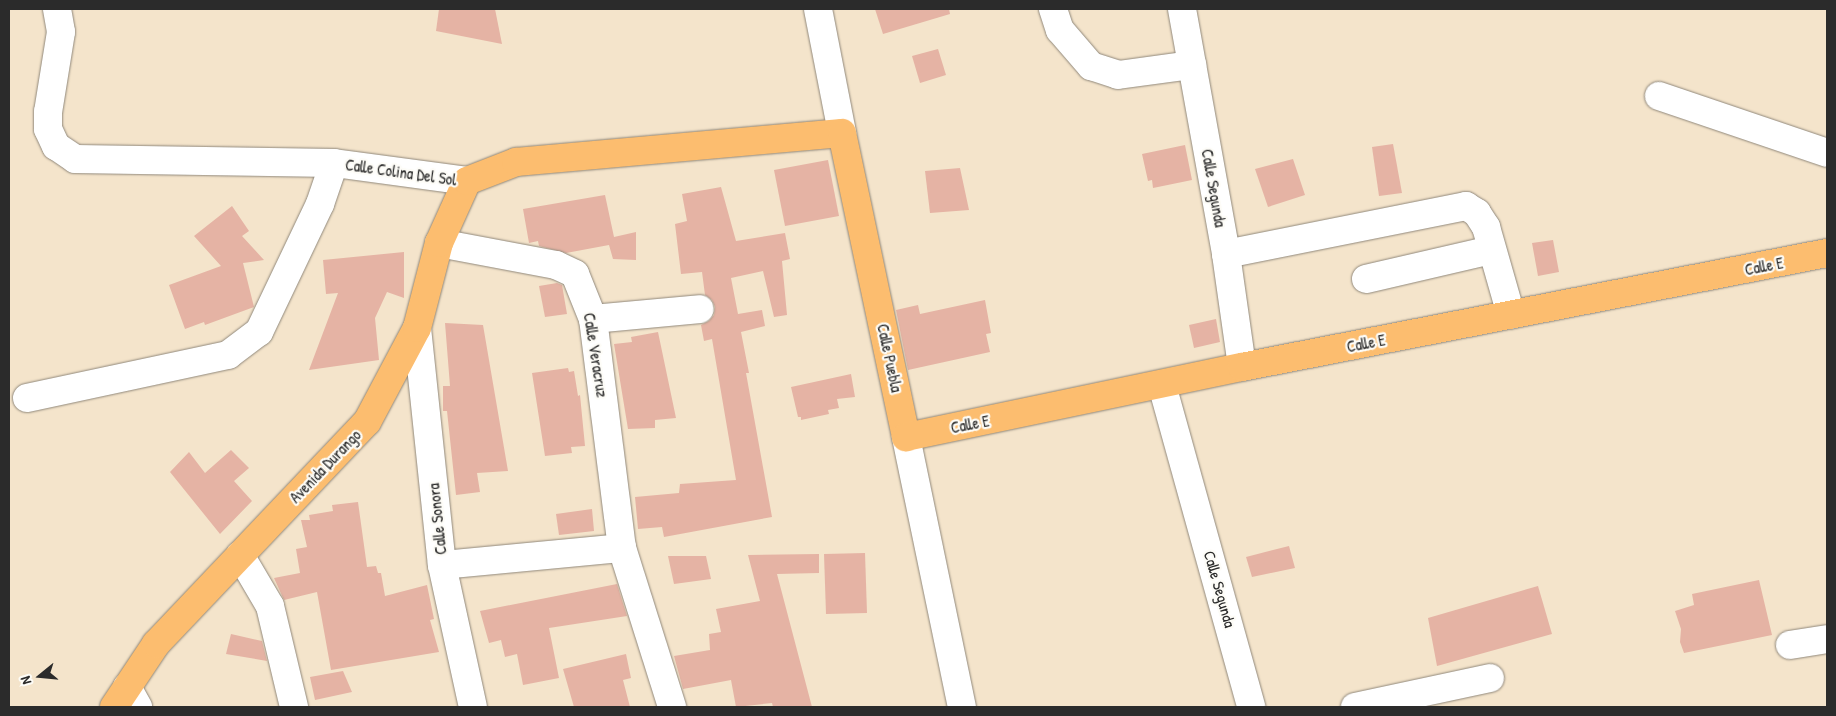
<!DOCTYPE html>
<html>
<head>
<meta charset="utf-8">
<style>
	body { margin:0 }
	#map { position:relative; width:1836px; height:716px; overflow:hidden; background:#f4e4cb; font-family:"Patrick Hand",sans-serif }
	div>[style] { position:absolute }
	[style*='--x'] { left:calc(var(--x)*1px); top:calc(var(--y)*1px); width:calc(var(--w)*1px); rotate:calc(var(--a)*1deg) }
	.building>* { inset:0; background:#e5b3a4 }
	.roads { filter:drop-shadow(0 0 1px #90887b) drop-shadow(0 0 1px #90887b) }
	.minor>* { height:28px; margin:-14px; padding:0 14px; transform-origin:14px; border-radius:14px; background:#fff }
	.major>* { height:28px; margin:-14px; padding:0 14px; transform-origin:14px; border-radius:14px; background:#fcbd6f }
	span { translate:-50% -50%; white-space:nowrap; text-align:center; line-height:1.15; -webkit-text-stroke:4.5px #fdfcf7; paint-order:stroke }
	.street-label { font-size:16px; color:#2b2b2b }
	.frame { position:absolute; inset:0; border:10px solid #2b2b2b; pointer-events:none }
	.north { position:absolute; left:15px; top:651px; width:50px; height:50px; -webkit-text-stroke:4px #fdfcf7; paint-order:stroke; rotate:253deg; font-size:14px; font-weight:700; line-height:20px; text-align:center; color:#2b2b2b }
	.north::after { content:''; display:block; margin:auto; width:18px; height:22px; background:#2b2b2b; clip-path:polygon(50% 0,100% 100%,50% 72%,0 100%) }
</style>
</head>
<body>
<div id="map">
	<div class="building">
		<i style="clip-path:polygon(439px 9px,495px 9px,502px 44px,436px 31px)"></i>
		<i style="clip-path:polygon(875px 9px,949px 9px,950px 14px,883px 34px)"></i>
		<i style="clip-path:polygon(938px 49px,946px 75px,920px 83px,912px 56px)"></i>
		<i style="clip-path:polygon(1393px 144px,1402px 193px,1379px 196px,1372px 147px)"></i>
		<i style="clip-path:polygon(1185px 145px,1192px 180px,1153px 188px,1152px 180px,1148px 181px,1142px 154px)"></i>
		<i style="clip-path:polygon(1293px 159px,1305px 195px,1268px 207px,1255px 169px)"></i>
		<i style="clip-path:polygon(828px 160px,839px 216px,785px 226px,774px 170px)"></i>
		<i style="clip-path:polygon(960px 168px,969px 210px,930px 213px,925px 171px)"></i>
		<i style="clip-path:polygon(721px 187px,736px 241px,785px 233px,790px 259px,782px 261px,787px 315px,774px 317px,763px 271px,731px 278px,738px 314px,762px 310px,765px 326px,741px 332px,749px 373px,746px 373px,772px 517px,664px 537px,662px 527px,638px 529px,635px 497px,679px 493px,680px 484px,736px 480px,712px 339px,704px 341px,701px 325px,709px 321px,714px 315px,715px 307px,712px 300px,705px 295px,702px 272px,681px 274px,675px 224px,687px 221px,682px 194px)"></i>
		<i style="clip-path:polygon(605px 195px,614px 237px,636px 232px,636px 260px,613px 259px,609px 245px,566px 253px,539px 246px,538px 241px,529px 243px,523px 209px)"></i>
		<i style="clip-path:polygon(232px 206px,249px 231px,242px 236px,264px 260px,243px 263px,254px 307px,205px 325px,204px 322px,185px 329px,169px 285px,221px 266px,194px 236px)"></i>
		<i style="clip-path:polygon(1553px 240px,1559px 272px,1538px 276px,1532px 243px)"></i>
		<i style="clip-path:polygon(404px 252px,404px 298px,387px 292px,375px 318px,379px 360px,309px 370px,338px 293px,326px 294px,323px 260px)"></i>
		<i style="clip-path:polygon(557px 283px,562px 285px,567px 314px,545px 317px,539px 286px)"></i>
		<i style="clip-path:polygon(985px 300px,991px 333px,986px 334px,990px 352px,908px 370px,896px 310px,918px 305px,920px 314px)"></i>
		<i style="clip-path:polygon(1216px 319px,1220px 342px,1194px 348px,1189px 325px)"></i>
		<i style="clip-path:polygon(445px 323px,483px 325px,508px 471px,477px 473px,480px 492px,456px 495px,447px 411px,443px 411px,443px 386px,450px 386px)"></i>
		<i style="clip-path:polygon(658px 332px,676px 418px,655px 420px,655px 428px,628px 429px,614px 344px,632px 342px,631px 337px)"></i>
		<i style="clip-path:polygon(568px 368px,569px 372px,574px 371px,578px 396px,580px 395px,585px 446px,571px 447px,572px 453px,545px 456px,532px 373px)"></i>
		<i style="clip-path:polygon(851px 374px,855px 397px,837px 399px,839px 408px,828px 410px,829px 414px,801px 420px,801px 417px,798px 417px,791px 387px)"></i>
		<i style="clip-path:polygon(231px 450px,249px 468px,234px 481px,252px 501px,220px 534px,170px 472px,189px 452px,205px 473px)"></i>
		<i style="clip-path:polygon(358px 502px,367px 567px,376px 566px,378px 573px,381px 573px,385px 596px,427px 585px,434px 619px,430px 620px,439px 652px,331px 670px,317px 592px,284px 600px,274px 578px,300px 573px,296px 549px,307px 547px,301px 520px,310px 520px,309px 515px,333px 511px,332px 505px)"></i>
		<i style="clip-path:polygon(592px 509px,594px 531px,559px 535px,556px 514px)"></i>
		<i style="clip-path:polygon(1289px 546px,1295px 568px,1252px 577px,1246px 557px)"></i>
		<i style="clip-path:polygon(865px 553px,867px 613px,826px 614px,824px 554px)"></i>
		<i style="clip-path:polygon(819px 554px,819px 573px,777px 574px,812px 707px,773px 707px,772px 703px,736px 707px,731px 680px,683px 689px,674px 656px,710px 650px,709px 634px,721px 632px,716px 609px,760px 601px,748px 555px)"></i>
		<i style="clip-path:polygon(668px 556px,706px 556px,711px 579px,674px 584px)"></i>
		<i style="clip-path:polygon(1759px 580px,1772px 635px,1684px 653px,1680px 642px,1681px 629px,1675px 611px,1694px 605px,1692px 594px)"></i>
		<i style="clip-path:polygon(617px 584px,627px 616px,549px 628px,559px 678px,523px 685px,517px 654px,505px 657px,501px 640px,489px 643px,480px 611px)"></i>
		<i style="clip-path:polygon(1538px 586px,1552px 634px,1437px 666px,1428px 618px)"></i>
		<i style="clip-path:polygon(231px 634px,262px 641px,267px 661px,226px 654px)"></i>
		<i style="clip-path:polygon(626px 654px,631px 678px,623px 680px,630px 707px,574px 707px,563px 669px)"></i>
		<i style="clip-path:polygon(343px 671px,352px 692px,315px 700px,310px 677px)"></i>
	</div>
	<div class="roads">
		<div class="minor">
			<i style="--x:57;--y:9;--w:23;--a:80"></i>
			<i style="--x:61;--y:32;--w:81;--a:99.2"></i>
			<i style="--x:48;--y:112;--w:17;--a:90"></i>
			<i style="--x:48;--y:129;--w:19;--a:65"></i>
			<i style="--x:56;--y:146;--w:23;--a:34"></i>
			<i style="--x:75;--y:159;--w:259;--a:0.9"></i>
			<i style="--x:334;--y:163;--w:134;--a:7.7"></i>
			<i style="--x:818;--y:9;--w:126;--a:79"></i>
			<i style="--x:1053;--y:9;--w:22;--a:72"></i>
			<i style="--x:1060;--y:30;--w:48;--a:49.3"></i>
			<i style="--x:1091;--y:66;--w:28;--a:18"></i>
			<i style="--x:1118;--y:75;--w:75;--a:-7.7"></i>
			<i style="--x:1182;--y:9;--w:249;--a:79.8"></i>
			<i style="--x:1226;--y:254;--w:114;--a:81.9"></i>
			<i style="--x:1659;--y:96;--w:177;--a:18.7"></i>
			<i style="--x:439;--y:243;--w:119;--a:10.6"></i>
			<i style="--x:556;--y:265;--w:21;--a:25"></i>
			<i style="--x:575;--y:274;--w:48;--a:68.2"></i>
			<i style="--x:593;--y:319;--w:231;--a:82.8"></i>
			<i style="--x:622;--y:548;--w:167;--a:72.5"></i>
			<i style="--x:1226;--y:254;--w:245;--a:-11.3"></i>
			<i style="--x:1466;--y:206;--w:13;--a:32"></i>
			<i style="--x:1477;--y:213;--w:17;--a:57"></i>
			<i style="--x:1486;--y:227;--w:91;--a:74.1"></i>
			<i style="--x:1366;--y:279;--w:129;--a:-13"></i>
			<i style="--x:593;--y:319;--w:107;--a:-5.3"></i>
			<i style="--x:417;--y:328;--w:238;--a:84"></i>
			<i style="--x:442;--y:565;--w:145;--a:77.7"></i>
			<i style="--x:1162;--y:385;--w:334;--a:74.5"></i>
			<i style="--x:27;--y:398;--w:206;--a:-12.1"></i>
			<i style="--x:228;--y:355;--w:39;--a:-37"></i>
			<i style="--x:259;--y:332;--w:142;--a:-64.5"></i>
			<i style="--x:320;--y:204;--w:43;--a:-71.1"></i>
			<i style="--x:906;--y:437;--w:276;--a:78.3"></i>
			<i style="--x:240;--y:555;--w:59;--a:59.5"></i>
			<i style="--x:270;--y:606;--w:104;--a:76.6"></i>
			<i style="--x:442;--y:565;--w:181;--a:-5.4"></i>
			<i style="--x:1790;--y:645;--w:37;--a:-9"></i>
			<i style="--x:127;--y:687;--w:23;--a:61"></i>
			<i style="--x:1355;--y:707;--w:138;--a:-12.1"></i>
		</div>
		<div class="major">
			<i style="--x:114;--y:707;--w:76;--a:-56.3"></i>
			<i style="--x:156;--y:644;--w:306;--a:-46.5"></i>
			<i style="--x:367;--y:422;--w:106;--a:-62"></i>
			<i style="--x:417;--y:328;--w:88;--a:-75.5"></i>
			<i style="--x:439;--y:243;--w:68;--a:-65.7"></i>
			<i style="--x:467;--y:181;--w:53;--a:-21.2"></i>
			<i style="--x:516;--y:162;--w:327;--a:-5.1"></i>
			<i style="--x:842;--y:133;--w:311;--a:78.1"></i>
			<i style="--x:906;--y:437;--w:343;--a:-11.8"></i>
			<i style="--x:1242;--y:367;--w:596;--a:-11.03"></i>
		</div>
	</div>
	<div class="street-label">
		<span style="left:401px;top:172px;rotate:8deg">Calle Colina Del Sol</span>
		<span style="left:1214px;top:188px;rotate:80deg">Calle Segunda</span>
		<span style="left:1764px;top:266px;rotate:-11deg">Calle E</span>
		<span style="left:1366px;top:343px;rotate:-11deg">Calle E</span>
		<span style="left:596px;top:355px;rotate:81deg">Calle Veracruz</span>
		<span style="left:890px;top:358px;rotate:78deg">Calle Puebla</span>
		<span style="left:970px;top:424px;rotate:-11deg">Calle E</span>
		<span style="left:325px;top:466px;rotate:-46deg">Avenida Durango</span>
		<span style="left:437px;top:519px;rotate:-96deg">Calle Sonora</span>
		<span style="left:1220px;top:589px;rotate:74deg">Calle Segunda</span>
	</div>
	<div class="frame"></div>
	<div class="north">N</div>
</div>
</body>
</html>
